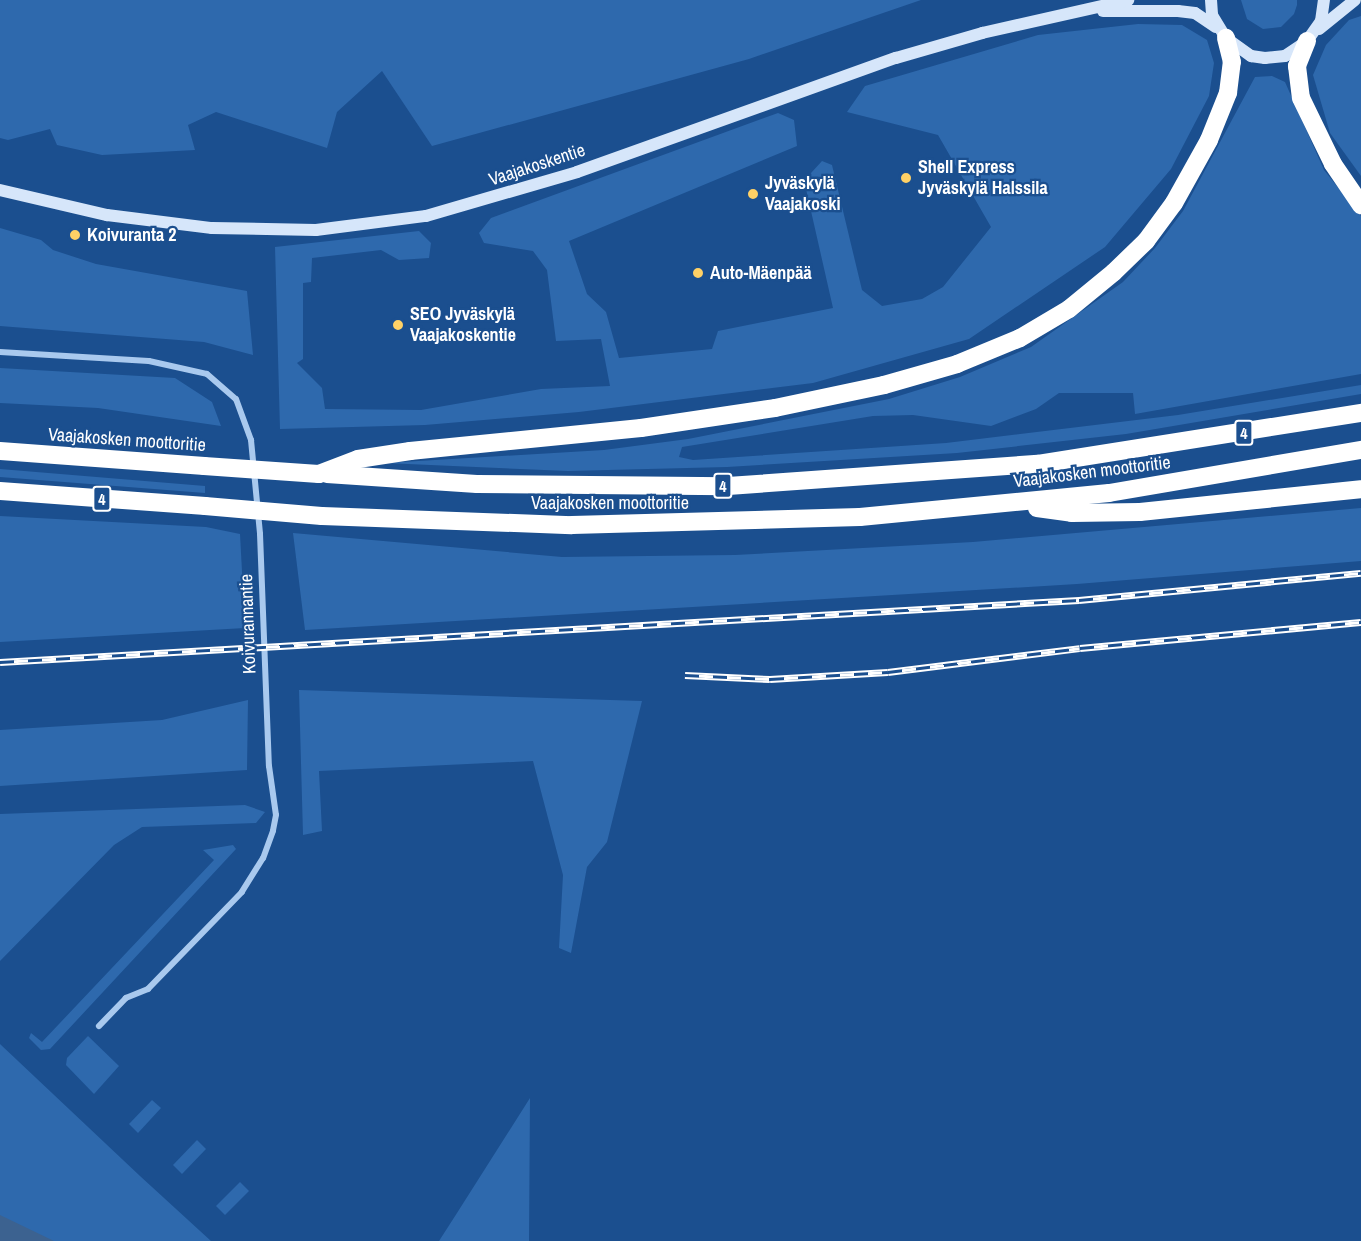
<!DOCTYPE html>
<html>
<head>
<meta charset="utf-8">
<style>
	body { margin:0 }
	#map { position:relative; width:1361px; height:1241px; overflow:hidden; background:#1b4f8f; font-family:"Archivo Narrow",sans-serif }
	div>[style] { position:absolute }
	[style*='--x'] { left:calc(var(--x)*1px); top:calc(var(--y)*1px); width:calc(var(--w)*1px); rotate:calc(var(--a)*1deg) }
	.green>* { inset:0; background:#2e69ad }
	.water>* { inset:0; background:#3c6290 }
	.street>* { height:6px; margin:-3px; padding:0 3px; transform-origin:3px; border-radius:3px; background:#a9c9ee }
	.secondary>* { height:12px; margin:-6px; padding:0 6px; transform-origin:6px; border-radius:6px; background:#d6e6fa }
	.highway>* { height:18px; margin:-9px; padding:0 9px; transform-origin:9px; border-radius:9px; background:#fff }
	.rail>* { height:7px; margin-top:-3.5px; transform-origin:0; background:repeating-linear-gradient(90deg,#1b4f8f 0 14px,#fff 0 28px); box-sizing:border-box; border-block:2px solid #fff }
	.highway-bridge>* { height:18px; margin:-9px; padding:0 9px; transform-origin:9px; border-radius:9px; background:#fff }
	.dots>* { width:16px; height:16px; translate:-50% -50%; box-sizing:border-box; border:3px solid #1b4f8f; border-radius:50% }
	span { translate:-50% -50%; white-space:nowrap; text-align:center; line-height:1.15; -webkit-text-stroke:4.5px #1b4f8f; paint-order:stroke }
	.shield-label span { padding:2px 4px; background:#1b4f8f; border:2px solid; border-radius:4px; -webkit-text-stroke-width:0 }
	.shield-label { font-size:16px; color:#fff; font-weight:700 }
	.street-label { font-size:18px; color:#fff }
	.poi-label { font-size:18px; color:#fff; font-weight:700 }
	.left { translate:0 -50%; text-align:left }
</style>
</head>
<body>
<div id="map">
	<div class="green">
		<i style="clip-path:polygon(0 0,921px 0,749px 59px,432px 146px,382px 71px,337px 112px,327px 148px,216px 112px,188px 125px,195px 150px,102px 155px,57px 145px,50px 129px,8px 140px,0 138px)"></i>
		<i style="clip-path:polygon(1241px 0,1297px 0,1297px 5px,1294px 14px,1281px 27px,1263px 29px,1247px 19px)"></i>
		<i style="clip-path:polygon(1361px 16px,1361px 176px,1330px 133px,1313px 75px,1326px 45px,1349px 20px)"></i>
		<i style="clip-path:polygon(1138px 24px,1182px 25px,1207px 40px,1214px 63px,1209px 96px,1171px 169px,1105px 247px,969px 339px,813px 383px,579px 412px,425px 425px,280px 429px,275px 247px,419px 231px,431px 243px,429px 258px,399px 260px,381px 250px,312px 258px,311px 282px,303px 283px,303px 359px,297px 363px,322px 388px,325px 409px,421px 410px,541px 389px,610px 386px,601px 339px,556px 341px,547px 270px,533px 251px,484px 243px,479px 233px,491px 218px,778px 113px,794px 120px,797px 146px,569px 241px,587px 294px,606px 312px,619px 358px,712px 349px,718px 331px,833px 308px,806px 189px,811px 173px,822px 161px,832px 165px,862px 290px,882px 306px,922px 299px,943px 287px,991px 227px,938px 135px,847px 112px,865px 86px,1038px 35px)"></i>
		<i style="clip-path:polygon(1272px 76px,1285px 82px,1324px 170px,1361px 216px,1361px 374px,1135px 414px,1133px 393px,1059px 393px,1036px 409px,991px 426px,913px 415px,873px 416px,682px 447px,679px 457px,693px 460px,946px 443px,1178px 415px,1361px 385px,1361px 394px,1126px 434px,957px 453px,727px 467px,568px 471px,385px 463px,604px 450px,688px 439px,889px 399px,960px 377px,1031px 347px,1123px 282px,1155px 248px,1183px 211px,1255px 77px)"></i>
		<i style="clip-path:polygon(0 228px,41px 240px,53px 250px,96px 264px,247px 291px,253px 355px,204px 342px,0 326px)"></i>
		<i style="clip-path:polygon(0 368px,175px 378px,212px 402px,221px 426px,98px 408px,0 403px)"></i>
		<i style="clip-path:polygon(0 469px,205px 486px,205px 493px,0 477px)"></i>
		<i style="clip-path:polygon(1361px 508px,1361px 561px,1077px 584px,305px 630px,293px 533px,562px 557px,735px 555px,973px 542px)"></i>
		<i style="clip-path:polygon(0 516px,206px 527px,240px 534px,245px 628px,0 642px)"></i>
		<i style="clip-path:polygon(299px 690px,642px 701px,607px 842px,587px 867px,571px 953px,559px 948px,563px 875px,533px 761px,319px 771px,322px 831px,303px 835px)"></i>
		<i style="clip-path:polygon(248px 700px,247px 770px,0 786px,0 730px,162px 720px)"></i>
		<i style="clip-path:polygon(245px 805px,265px 812px,256px 823px,142px 827px,114px 845px,0 961px,0 814px)"></i>
		<i style="clip-path:polygon(233px 845px,236px 849px,50px 1049px,41px 1050px,29px 1038px,31px 1033px,42px 1042px,214px 860px,203px 850px)"></i>
		<i style="clip-path:polygon(88px 1036px,119px 1066px,94px 1094px,66px 1065px,67px 1058px)"></i>
		<i style="clip-path:polygon(0 1044px,140px 1176px,211px 1241px,0 1241px)"></i>
		<i style="clip-path:polygon(530px 1098px,529px 1241px,439px 1241px,457px 1213px)"></i>
		<i style="clip-path:polygon(152px 1100px,161px 1108px,138px 1133px,129px 1124px)"></i>
		<i style="clip-path:polygon(197px 1140px,206px 1149px,182px 1174px,173px 1165px)"></i>
		<i style="clip-path:polygon(240px 1182px,249px 1191px,225px 1215px,216px 1206px)"></i>
	</div>
	<div class="water">
		<i style="clip-path:polygon(0 1215px,54px 1241px,0 1241px)"></i>
	</div>
	<div class="street">
		<i style="--x:0;--y:352;--w:149;--a:3.5"></i>
		<i style="--x:149;--y:361;--w:59;--a:12.6"></i>
		<i style="--x:207;--y:374;--w:38;--a:41"></i>
		<i style="--x:236;--y:399;--w:44;--a:69.9"></i>
		<i style="--x:251;--y:440;--w:94;--a:84.5"></i>
		<i style="--x:260;--y:534;--w:232;--a:87.8"></i>
		<i style="--x:269;--y:766;--w:49;--a:81.9"></i>
		<i style="--x:276;--y:815;--w:16;--a:101"></i>
		<i style="--x:273;--y:831;--w:29;--a:110"></i>
		<i style="--x:263;--y:858;--w:40;--a:122"></i>
		<i style="--x:242;--y:892;--w:135;--a:134.1"></i>
		<i style="--x:148;--y:989;--w:24;--a:158"></i>
		<i style="--x:126;--y:998;--w:39;--a:134"></i>
	</div>
	<div class="secondary">
		<i style="--x:1211;--y:0;--w:15;--a:86"></i>
		<i style="--x:1212;--y:15;--w:27;--a:59"></i>
		<i style="--x:1226;--y:38;--w:31;--a:36"></i>
		<i style="--x:1251;--y:56;--w:14;--a:8"></i>
		<i style="--x:1265;--y:58;--w:20;--a:-6"></i>
		<i style="--x:1285;--y:56;--w:27;--a:-34"></i>
		<i style="--x:1307;--y:41;--w:24;--a:-55"></i>
		<i style="--x:1321;--y:21;--w:21;--a:-82"></i>
		<i style="--x:1103;--y:11;--w:75;--a:0"></i>
		<i style="--x:1178;--y:11;--w:17;--a:7"></i>
		<i style="--x:1195;--y:13;--w:25;--a:34"></i>
		<i style="--x:1319;--y:29;--w:46;--a:-38.9"></i>
		<i style="--x:0;--y:190;--w:110;--a:13.2"></i>
		<i style="--x:107;--y:215;--w:106;--a:7.1"></i>
		<i style="--x:212;--y:228;--w:104;--a:1.1"></i>
		<i style="--x:316;--y:230;--w:111;--a:-7.3"></i>
		<i style="--x:426;--y:216;--w:157;--a:-16.2"></i>
		<i style="--x:577;--y:172;--w:339;--a:-19.7"></i>
		<i style="--x:896;--y:58;--w:90;--a:-16.2"></i>
		<i style="--x:982;--y:33;--w:150;--a:-12.7"></i>
	</div>
	<div class="highway">
		<i style="--x:1307;--y:41;--w:27;--a:112"></i>
		<i style="--x:1297;--y:66;--w:32;--a:83"></i>
		<i style="--x:1301;--y:98;--w:73;--a:64.1"></i>
		<i style="--x:1333;--y:164;--w:50;--a:55.7"></i>
		<i style="--x:0;--y:451;--w:205;--a:4.2"></i>
		<i style="--x:319;--y:474;--w:42;--a:-21"></i>
		<i style="--x:358;--y:459;--w:53;--a:-8.7"></i>
		<i style="--x:410;--y:451;--w:232;--a:-5.7"></i>
		<i style="--x:641;--y:428;--w:135;--a:-8.5"></i>
		<i style="--x:775;--y:408;--w:111;--a:-11.9"></i>
		<i style="--x:884;--y:385;--w:76;--a:-16"></i>
		<i style="--x:957;--y:364;--w:68;--a:-22.4"></i>
		<i style="--x:1020;--y:338;--w:57;--a:-30.6"></i>
		<i style="--x:1069;--y:309;--w:58;--a:-39.4"></i>
		<i style="--x:1114;--y:272;--w:45;--a:-44.1"></i>
		<i style="--x:1146;--y:241;--w:47;--a:-53.6"></i>
		<i style="--x:1174;--y:203;--w:72;--a:-60.9"></i>
		<i style="--x:1209;--y:140;--w:51;--a:-68"></i>
		<i style="--x:1228;--y:93;--w:31;--a:-83"></i>
		<i style="--x:1232;--y:62;--w:25;--a:-104"></i>
		<i style="--x:327;--y:474;--w:150;--a:3.8"></i>
		<i style="--x:477;--y:484;--w:251;--a:0.5"></i>
		<i style="--x:728;--y:486;--w:311;--a:-4.1"></i>
		<i style="--x:1038;--y:464;--w:327;--a:-9"></i>
		<i style="--x:0;--y:491;--w:206;--a:4.2"></i>
		<i style="--x:1037;--y:508;--w:35;--a:8"></i>
		<i style="--x:1072;--y:513;--w:68;--a:-0.8"></i>
		<i style="--x:1140;--y:512;--w:222;--a:-5.9"></i>
		<i style="--x:322;--y:516;--w:250;--a:2.1"></i>
		<i style="--x:572;--y:525;--w:288;--a:-1.6"></i>
		<i style="--x:860;--y:517;--w:250;--a:-5.5"></i>
		<i style="--x:1109;--y:493;--w:256;--a:-9.7"></i>
	</div>
	<div class="rail">
		<i style="--x:0;--y:662;--w:1081;--a:-3.29"></i>
		<i style="--x:1079;--y:600;--w:283;--a:-5.5"></i>
		<i style="--x:685;--y:675;--w:85;--a:2.7"></i>
		<i style="--x:770;--y:679;--w:118;--a:-3.4"></i>
		<i style="--x:888;--y:672;--w:193;--a:-7.1"></i>
		<i style="--x:1080;--y:648;--w:282;--a:-5.3"></i>
	</div>
	<div class="highway-bridge">
		<i style="--x:204;--y:466;--w:115;--a:4"></i>
		<i style="--x:205;--y:506;--w:117;--a:4.9"></i>
	</div>
	<div class="dots">
		<i style="left:906px;top:178px;background:#ffd166"></i>
		<i style="left:753px;top:194px;background:#ffd166"></i>
		<i style="left:75px;top:235px;background:#ffd166"></i>
		<i style="left:698px;top:273px;background:#ffd166"></i>
		<i style="left:398px;top:325px;background:#ffd166"></i>
	</div>
	<div class="shield-label">
		<span style="left:1244px;top:433px">4</span>
		<span style="left:723px;top:486px">4</span>
		<span style="left:102px;top:499px">4</span>
	</div>
	<div class="street-label">
		<span style="left:537px;top:165px;rotate:-18deg">Vaajakoskentie</span>
		<span style="left:127px;top:440px;rotate:4deg">Vaajakosken moottoritie</span>
		<span style="left:1092px;top:472px;rotate:-7deg">Vaajakosken moottoritie</span>
		<span style="left:610px;top:503px">Vaajakosken moottoritie</span>
		<span style="left:248px;top:624px;rotate:-92deg">Koivurannantie</span>
	</div>
	<div class="poi-label">
		<span class="left" style="left:918px;top:178px">Shell Express<br>Jyväskylä Halssila</span>
		<span class="left" style="left:765px;top:194px">Jyväskylä<br>Vaajakoski</span>
		<span class="left" style="left:87px;top:235px">Koivuranta 2</span>
		<span class="left" style="left:710px;top:273px">Auto-Mäenpää</span>
		<span class="left" style="left:410px;top:325px">SEO Jyväskylä<br>Vaajakoskentie</span>
	</div>
</div>
</body>
</html>
